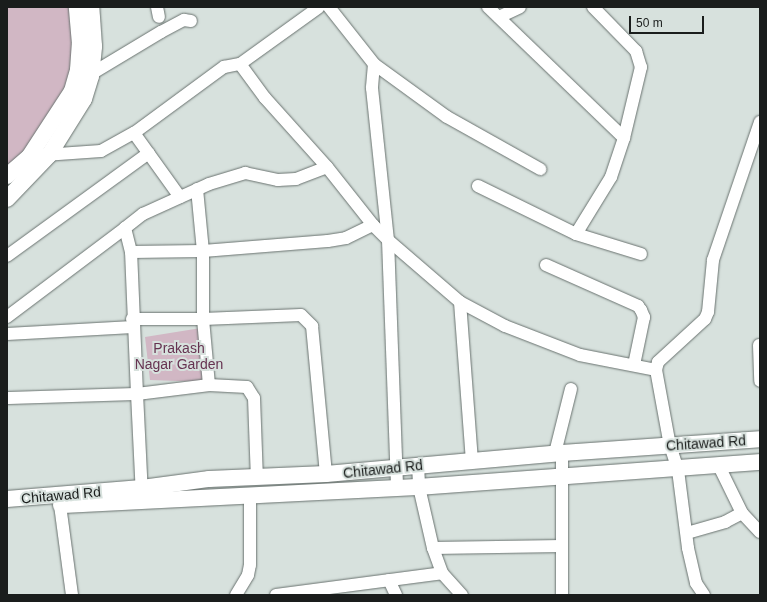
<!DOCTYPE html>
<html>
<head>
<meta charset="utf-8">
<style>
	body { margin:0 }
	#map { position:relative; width:767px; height:602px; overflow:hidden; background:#d7e1dd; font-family:Arial,sans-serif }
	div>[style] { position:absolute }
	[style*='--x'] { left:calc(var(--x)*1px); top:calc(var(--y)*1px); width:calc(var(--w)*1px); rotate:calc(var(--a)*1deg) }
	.green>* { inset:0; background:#d1b7c4 }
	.roads { filter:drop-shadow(0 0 1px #69726f) drop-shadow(0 0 1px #69726f) }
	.minor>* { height:12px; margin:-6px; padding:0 6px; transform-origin:6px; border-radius:6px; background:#fff }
	.secondary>* { height:16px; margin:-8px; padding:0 8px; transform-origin:8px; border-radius:8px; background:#fff }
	span { translate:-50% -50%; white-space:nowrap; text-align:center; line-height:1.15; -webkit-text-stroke:4px #d7e1dd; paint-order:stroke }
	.park-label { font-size:14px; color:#663351 }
	.street-label { font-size:14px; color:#1a1d1c }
	.frame { position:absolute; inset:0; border:8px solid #1a1d1c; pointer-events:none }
	.scale { position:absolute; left:629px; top:16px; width:75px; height:18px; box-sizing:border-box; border:2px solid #1a1d1c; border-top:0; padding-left:5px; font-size:12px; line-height:14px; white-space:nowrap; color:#1a1d1c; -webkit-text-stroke:3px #d7e1dd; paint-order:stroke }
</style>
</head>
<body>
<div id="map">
	<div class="green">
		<i style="clip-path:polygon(7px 7px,77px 7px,78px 70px,7px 176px)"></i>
		<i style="clip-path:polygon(201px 328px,206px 382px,150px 380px,145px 337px)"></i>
	</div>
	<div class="roads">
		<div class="minor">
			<i style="--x:157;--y:7;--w:10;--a:79"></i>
			<i style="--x:329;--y:7;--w:73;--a:51.7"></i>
			<i style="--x:374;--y:64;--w:90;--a:36"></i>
			<i style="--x:447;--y:117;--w:107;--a:29.2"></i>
			<i style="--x:593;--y:7;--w:62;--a:45.7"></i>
			<i style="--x:636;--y:51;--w:17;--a:73"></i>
			<i style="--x:641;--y:67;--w:73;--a:103.5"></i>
			<i style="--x:499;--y:17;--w:23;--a:-25"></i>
			<i style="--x:374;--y:64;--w:24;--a:95"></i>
			<i style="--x:372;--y:88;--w:153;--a:84"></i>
			<i style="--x:388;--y:240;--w:95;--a:40.7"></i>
			<i style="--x:460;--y:302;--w:51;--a:28.1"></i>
			<i style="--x:505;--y:326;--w:80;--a:21.1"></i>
			<i style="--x:580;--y:355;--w:77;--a:11.2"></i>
			<i style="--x:91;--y:74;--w:82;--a:-31"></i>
			<i style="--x:161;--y:32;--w:26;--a:-28"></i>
			<i style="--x:184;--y:20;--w:7;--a:8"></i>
			<i style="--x:134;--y:133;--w:79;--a:54.3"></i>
			<i style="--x:44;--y:155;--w:57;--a:-4"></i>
			<i style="--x:101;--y:151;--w:38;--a:-29"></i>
			<i style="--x:134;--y:133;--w:112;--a:-36.3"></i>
			<i style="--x:224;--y:67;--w:16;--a:-11"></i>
			<i style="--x:327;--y:167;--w:74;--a:51.6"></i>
			<i style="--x:373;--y:225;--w:21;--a:45"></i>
			<i style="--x:388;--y:240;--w:247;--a:87.9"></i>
			<i style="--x:478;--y:186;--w:109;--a:26.1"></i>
			<i style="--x:576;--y:234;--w:67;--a:-58.4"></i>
			<i style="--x:611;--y:177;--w:41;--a:-71.6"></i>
			<i style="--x:624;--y:138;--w:189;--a:-136.1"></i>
			<i style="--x:197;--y:189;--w:62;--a:84.5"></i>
			<i style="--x:203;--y:251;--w:68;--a:90"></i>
			<i style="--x:203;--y:319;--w:98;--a:-2.3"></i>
			<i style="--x:301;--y:315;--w:16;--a:45"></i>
			<i style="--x:312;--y:326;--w:149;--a:84.6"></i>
			<i style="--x:576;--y:234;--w:68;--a:17.1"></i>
			<i style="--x:131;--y:252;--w:72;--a:-0.8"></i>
			<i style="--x:203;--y:251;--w:125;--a:-4.6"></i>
			<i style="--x:328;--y:241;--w:18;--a:-9"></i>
			<i style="--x:346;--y:238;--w:30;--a:-26"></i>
			<i style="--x:7;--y:256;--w:175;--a:-36"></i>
			<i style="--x:546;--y:265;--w:101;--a:24"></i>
			<i style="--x:638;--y:306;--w:5;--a:53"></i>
			<i style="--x:641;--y:310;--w:8;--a:67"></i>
			<i style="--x:644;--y:317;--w:49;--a:101.8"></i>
			<i style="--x:460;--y:302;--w:158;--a:85.7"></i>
			<i style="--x:7;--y:317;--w:148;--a:-37"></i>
			<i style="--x:132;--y:319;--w:71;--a:0"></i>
			<i style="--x:203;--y:319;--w:66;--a:84.8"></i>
			<i style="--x:7;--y:334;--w:126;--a:-3.2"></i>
			<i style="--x:759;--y:345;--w:36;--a:88"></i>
			<i style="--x:7;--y:398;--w:130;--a:-1.8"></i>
			<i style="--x:137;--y:394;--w:142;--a:-92.4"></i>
			<i style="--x:131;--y:252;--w:25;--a:-104"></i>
			<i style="--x:125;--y:228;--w:23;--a:-38"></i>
			<i style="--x:143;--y:214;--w:72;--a:-24.4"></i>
			<i style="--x:209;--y:184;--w:38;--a:-17"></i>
			<i style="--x:245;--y:173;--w:34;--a:12"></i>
			<i style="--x:278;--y:180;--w:18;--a:-3"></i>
			<i style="--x:296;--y:179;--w:33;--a:-21"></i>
			<i style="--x:327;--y:167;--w:93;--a:-131.9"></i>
			<i style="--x:265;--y:98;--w:42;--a:-126.3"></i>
			<i style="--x:240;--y:64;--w:97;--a:-35.8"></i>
			<i style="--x:555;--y:453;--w:66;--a:-76"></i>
			<i style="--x:418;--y:465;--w:22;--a:87"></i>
			<i style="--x:419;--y:487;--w:63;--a:77.1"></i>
			<i style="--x:433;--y:548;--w:27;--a:70"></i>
			<i style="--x:442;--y:573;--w:30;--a:48"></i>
			<i style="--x:142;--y:496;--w:102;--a:-92.8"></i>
			<i style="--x:137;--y:394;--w:73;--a:-7.1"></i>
			<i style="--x:209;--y:385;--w:38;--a:3"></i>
			<i style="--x:247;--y:387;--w:13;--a:58"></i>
			<i style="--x:254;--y:398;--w:80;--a:87.9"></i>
			<i style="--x:60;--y:505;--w:91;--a:82.4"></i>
			<i style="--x:742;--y:513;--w:26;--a:47"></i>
			<i style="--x:687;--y:533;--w:40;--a:-16"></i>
			<i style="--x:725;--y:522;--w:19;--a:-28"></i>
			<i style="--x:742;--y:513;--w:52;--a:-116.1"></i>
			<i style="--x:433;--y:548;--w:129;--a:-0.9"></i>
			<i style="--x:389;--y:580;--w:17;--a:65"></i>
			<i style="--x:236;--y:595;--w:23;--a:-59"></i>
			<i style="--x:248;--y:575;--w:10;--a:-79"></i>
			<i style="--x:250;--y:565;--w:69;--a:-90"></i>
			<i style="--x:276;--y:595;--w:167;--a:-7.5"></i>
			<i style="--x:562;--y:595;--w:142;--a:-90"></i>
			<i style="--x:704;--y:595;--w:14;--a:-124"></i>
			<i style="--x:696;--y:583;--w:36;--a:-103"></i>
			<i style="--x:688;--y:548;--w:79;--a:-97.3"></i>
			<i style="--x:678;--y:470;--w:25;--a:-108"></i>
			<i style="--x:670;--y:446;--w:77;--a:-100.4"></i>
			<i style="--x:656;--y:370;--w:8;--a:-76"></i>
			<i style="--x:658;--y:362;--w:64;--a:-42.5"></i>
			<i style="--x:705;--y:319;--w:8;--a:-67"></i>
			<i style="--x:708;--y:312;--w:52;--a:-84.5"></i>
			<i style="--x:713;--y:260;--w:146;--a:-71.2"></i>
		</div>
		<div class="secondary">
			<i style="--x:7;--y:176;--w:29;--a:-41"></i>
			<i style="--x:29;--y:157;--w:79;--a:-56.9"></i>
			<i style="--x:72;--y:91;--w:22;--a:-74"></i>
			<i style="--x:78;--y:70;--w:26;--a:-86"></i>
			<i style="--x:80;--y:44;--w:37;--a:-95"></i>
			<i style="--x:7;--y:199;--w:61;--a:-46.3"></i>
			<i style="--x:49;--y:155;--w:66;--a:-58"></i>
			<i style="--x:84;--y:99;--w:24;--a:-73"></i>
			<i style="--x:91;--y:76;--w:30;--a:-84"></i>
			<i style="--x:94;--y:46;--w:39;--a:-94"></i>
			<i style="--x:7;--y:499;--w:135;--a:-4.7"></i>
			<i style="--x:142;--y:488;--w:68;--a:-7.7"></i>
			<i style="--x:209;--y:479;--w:117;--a:-2.4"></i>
			<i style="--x:326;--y:474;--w:237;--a:-5.1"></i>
			<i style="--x:562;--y:453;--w:198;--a:-4"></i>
			<i style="--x:61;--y:505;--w:358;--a:-2.9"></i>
			<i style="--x:419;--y:487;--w:342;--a:-4.2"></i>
		</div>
	</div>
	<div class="park-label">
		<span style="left:179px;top:356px">Prakash<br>Nagar Garden</span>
	</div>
	<div class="street-label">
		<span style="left:706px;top:443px;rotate:-4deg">Chitawad Rd</span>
		<span style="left:383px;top:469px;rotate:-6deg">Chitawad Rd</span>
		<span style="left:61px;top:495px;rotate:-5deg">Chitawad Rd</span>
	</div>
	<div class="frame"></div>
	<div class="scale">50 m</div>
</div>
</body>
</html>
